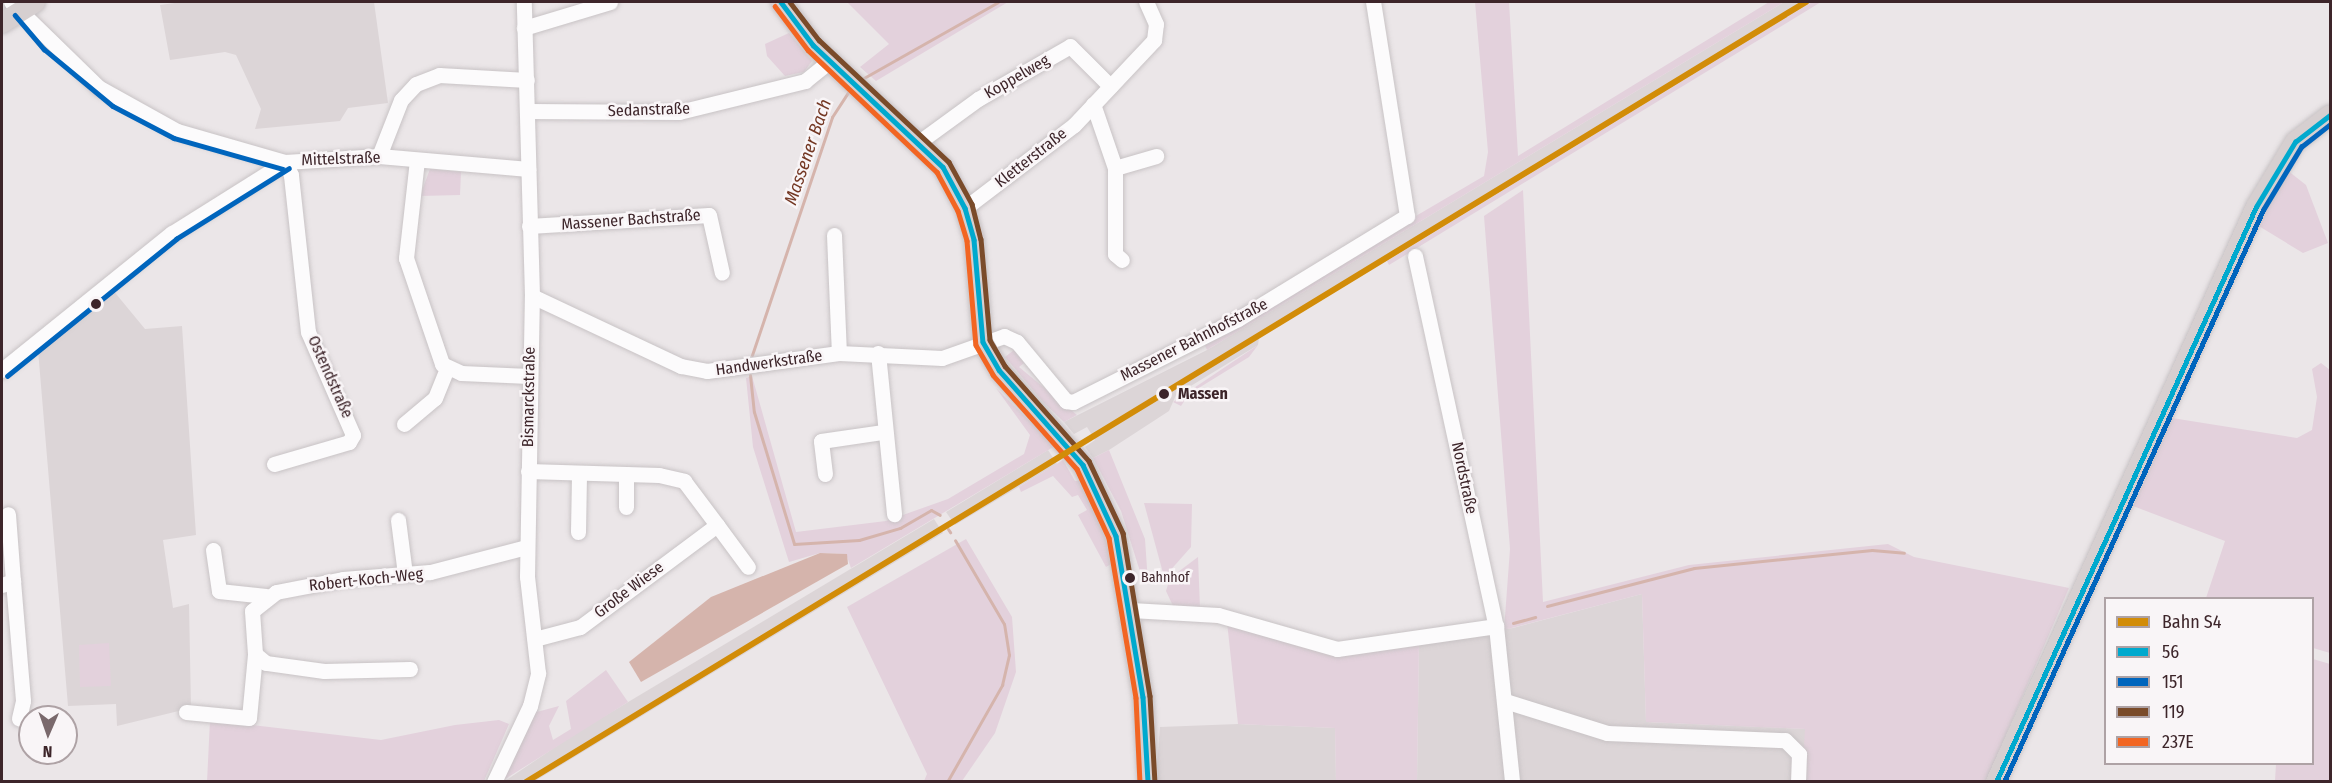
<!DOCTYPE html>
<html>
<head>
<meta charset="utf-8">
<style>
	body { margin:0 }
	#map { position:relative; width:2332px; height:783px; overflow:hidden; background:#ebe6e8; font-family:"Fira Sans Condensed",sans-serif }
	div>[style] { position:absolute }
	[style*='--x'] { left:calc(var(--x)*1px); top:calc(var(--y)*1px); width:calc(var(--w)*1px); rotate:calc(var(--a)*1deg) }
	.built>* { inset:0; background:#dcd5d7 }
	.green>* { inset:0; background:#e3d1dc }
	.water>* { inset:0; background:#d5b4ac }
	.stream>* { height:3px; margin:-1.5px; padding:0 1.5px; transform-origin:1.5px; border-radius:1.5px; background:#d5b4ac }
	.roads { filter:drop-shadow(0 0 2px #c8c3c5) drop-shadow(0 0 2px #c8c3c5) }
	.minor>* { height:15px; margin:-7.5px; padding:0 7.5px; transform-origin:7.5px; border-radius:7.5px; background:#fcfbfc }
	.major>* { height:20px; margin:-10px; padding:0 10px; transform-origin:10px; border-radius:10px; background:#d6cfd0 }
	.bus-1>* { height:4.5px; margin:-2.25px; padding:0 2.25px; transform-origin:2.25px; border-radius:2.25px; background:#00a9ce }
	.bus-2>* { height:4.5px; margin:-2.25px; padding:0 2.25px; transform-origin:2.25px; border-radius:2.25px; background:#0065bd }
	.bus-3>* { height:4.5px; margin:-2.25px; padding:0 2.25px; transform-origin:2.25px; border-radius:2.25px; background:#7a4b2a }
	.bus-4>* { height:4.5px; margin:-2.25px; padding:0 2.25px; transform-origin:2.25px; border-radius:2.25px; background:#f26522 }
	.rail-1>* { height:6px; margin:-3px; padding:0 3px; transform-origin:3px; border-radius:3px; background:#d28c08 }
	.dots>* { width:16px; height:16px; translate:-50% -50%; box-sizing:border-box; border:3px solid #f9f5f7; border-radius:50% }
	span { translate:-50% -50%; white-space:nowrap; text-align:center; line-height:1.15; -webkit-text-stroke:5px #f9f5f7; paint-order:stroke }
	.bus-label { font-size:14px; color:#3d252a }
	.left { translate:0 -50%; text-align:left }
	.street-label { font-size:16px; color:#3d252a }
	.stop-label { font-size:16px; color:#3d252a; font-weight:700 }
	.water-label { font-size:18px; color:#743824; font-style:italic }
	.frame { position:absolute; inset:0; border:3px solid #3d252a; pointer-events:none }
	.legend { position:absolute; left:2104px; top:597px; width:210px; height:168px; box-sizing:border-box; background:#f9f5f7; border:2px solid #aea2a5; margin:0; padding:8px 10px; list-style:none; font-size:18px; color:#3d252a }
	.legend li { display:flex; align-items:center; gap:12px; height:30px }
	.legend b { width:30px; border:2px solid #aea2a5 }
	.north { position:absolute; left:18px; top:705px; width:60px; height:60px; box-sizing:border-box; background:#f9f5f7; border:2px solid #aea2a5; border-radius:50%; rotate:182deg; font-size:16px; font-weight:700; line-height:24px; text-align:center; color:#3d252a }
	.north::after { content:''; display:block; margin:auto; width:21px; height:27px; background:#7a696c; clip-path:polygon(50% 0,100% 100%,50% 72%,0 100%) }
</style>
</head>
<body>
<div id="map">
	<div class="built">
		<i style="clip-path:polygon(182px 2px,374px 2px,388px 103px,348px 108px,340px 121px,255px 129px,261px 109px,236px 55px,225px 52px,170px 60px,160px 5px)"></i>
		<i style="clip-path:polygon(1784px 2px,1812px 2px,1259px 338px,1258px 345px,1176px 395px,1169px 411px,1109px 450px,1093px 458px,1085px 447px,1095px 440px,1087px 427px,1074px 434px,1064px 422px,1207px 350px)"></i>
		<i style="clip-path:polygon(112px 289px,145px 329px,182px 326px,196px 535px,163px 540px,173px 608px,189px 604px,191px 708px,117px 726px,116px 704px,68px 706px,38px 350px)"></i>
		<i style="clip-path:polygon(1048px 450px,1057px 464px,955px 525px,946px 512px)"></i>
		<i style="clip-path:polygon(934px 519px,943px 533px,535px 781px,505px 781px,573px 735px)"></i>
		<i style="clip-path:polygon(1642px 594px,1646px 722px,1806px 729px,1802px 781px,1417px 782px,1419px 641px,1513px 628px)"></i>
		<i style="clip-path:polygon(1238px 724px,1335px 728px,1336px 781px,1156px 782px,1160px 727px)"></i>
	</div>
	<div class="green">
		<i style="clip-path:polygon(847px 2px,1008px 2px,876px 81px,860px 67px,889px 44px)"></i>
		<i style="clip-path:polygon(1475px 2px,1509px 2px,1518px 156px,1769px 2px,1784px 2px,1207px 350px,1203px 341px,1484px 176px,1488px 152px)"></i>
		<i style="clip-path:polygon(1812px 2px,1821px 2px,1389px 265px,1387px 261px)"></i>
		<i style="clip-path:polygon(789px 33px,812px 61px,804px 72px,785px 76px,767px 56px,765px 44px)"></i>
		<i style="clip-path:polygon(430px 169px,461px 172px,460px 195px,420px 196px)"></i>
		<i style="clip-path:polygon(2287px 170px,2306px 185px,2328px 243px,2303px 253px,2257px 225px)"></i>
		<i style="clip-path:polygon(1523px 190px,1543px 602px,1689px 565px,1888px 544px,1914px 557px,2069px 588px,1986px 781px,1802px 781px,1805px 729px,1646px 722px,1642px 594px,1504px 630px,1510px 549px,1484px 216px)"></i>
		<i style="clip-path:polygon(1258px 345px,1249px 357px,1189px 394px,1181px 406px,1173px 402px)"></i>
		<i style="clip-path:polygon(1014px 350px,1024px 363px,1019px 367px,1077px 415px,1064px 422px,1044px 403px,1005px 357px)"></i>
		<i style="clip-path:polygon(2321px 363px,2330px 370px,2330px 653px,2313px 648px,2312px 598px,2206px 598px,2225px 541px,2133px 506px,2172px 418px,2297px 438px,2312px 430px,2317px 397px,2312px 369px)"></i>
		<i style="clip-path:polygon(752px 376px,796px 532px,886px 521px,948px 499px,1024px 454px,1030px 435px,996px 388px,1055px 446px,851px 568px,846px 554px,820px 553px,789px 562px,753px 447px,746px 378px)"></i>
		<i style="clip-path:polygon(1109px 450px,1145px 539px,1148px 583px,1143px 581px,1121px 511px,1093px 458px)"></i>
		<i style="clip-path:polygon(1063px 460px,1075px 481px,1082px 481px,1100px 520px,1113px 563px,1106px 567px,1078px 515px,1087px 510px,1078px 495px,1072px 497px,1053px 476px,1021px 492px,1019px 487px)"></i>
		<i style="clip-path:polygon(1144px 503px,1192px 504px,1191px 547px,1168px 573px,1163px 573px)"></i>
		<i style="clip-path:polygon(966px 539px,1012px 617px,1016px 672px,995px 733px,962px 781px,924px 781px,927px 774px,847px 607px)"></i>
		<i style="clip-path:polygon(1198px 557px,1200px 608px,1173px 606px,1166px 591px,1170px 578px)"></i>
		<i style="clip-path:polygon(1227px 622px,1336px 653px,1419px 641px,1417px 781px,1336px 781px,1335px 728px,1238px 724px)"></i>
		<i style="clip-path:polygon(109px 643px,111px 686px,80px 687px,79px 645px)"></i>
		<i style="clip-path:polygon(2313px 659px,2330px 664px,2330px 781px,2275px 781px,2276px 764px,2312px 764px)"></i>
		<i style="clip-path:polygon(606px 670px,628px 702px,502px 781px,533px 713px,559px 706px,549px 726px,553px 740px,571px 729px,566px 701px)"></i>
		<i style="clip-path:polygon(210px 720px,381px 740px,455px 725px,499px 720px,509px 724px,484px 781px,207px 782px)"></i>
	</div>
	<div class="water">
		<i style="clip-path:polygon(820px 553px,847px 554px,848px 564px,641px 682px,629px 662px,711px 597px)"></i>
	</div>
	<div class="stream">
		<i style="--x:862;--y:79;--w:156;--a:-29.5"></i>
		<i style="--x:752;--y:355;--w:251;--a:-71.4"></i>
		<i style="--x:832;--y:117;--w:33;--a:-57"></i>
		<i style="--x:750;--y:375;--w:37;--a:84"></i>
		<i style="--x:754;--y:412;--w:138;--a:73.1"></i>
		<i style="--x:794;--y:544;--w:65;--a:-3.5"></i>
		<i style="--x:859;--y:540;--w:43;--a:-16.3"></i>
		<i style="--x:900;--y:528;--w:36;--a:-30"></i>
		<i style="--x:931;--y:510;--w:10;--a:29"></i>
		<i style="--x:948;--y:529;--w:4;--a:56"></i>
		<i style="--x:1547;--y:606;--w:152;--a:-14.5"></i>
		<i style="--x:1694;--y:568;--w:179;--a:-5.8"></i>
		<i style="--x:1872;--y:550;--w:32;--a:5"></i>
		<i style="--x:1513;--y:623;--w:23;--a:-15"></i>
		<i style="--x:947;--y:782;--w:112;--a:-60.4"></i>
		<i style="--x:1002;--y:685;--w:31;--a:-77"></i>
		<i style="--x:1009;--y:655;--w:31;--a:-99"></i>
		<i style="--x:1004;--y:624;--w:97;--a:-120.3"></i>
	</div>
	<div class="roads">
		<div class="minor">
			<i style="--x:11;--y:2;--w:122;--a:44.3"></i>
			<i style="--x:98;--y:87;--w:90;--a:29.1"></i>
			<i style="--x:177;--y:131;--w:112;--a:16"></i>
			<i style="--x:285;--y:162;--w:94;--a:-3.7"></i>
			<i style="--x:379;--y:156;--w:150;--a:5"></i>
			<i style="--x:524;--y:28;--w:90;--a:-16.8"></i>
			<i style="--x:1093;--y:104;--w:68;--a:71"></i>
			<i style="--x:1115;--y:168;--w:86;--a:90"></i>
			<i style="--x:1115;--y:254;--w:9;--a:41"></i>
			<i style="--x:527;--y:111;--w:152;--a:0.4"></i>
			<i style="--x:679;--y:112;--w:130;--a:-13.8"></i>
			<i style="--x:805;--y:81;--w:32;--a:-39"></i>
			<i style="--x:919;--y:142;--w:73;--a:-36.1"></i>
			<i style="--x:978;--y:99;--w:106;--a:-29.9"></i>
			<i style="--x:1070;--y:46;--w:57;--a:45"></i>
			<i style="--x:379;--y:156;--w:60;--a:-68.6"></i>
			<i style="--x:401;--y:100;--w:22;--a:-47"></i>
			<i style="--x:416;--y:84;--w:25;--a:-21"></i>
			<i style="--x:439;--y:75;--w:88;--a:3.3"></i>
			<i style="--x:417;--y:160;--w:99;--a:96.4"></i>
			<i style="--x:406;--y:258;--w:112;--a:71.2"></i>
			<i style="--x:442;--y:364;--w:21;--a:25"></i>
			<i style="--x:461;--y:373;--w:68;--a:2.5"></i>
			<i style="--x:1115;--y:168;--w:43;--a:-16.3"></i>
			<i style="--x:965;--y:208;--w:137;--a:-37.3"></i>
			<i style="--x:1074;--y:125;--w:117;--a:-46.7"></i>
			<i style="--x:1154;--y:40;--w:16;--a:-83"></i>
			<i style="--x:1156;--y:24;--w:24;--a:-114"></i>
			<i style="--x:529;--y:226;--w:180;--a:-3.5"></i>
			<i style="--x:709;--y:215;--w:59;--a:77.4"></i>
			<i style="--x:834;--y:235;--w:118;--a:87.6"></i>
			<i style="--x:1415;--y:256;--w:379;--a:77.7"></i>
			<i style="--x:1496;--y:626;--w:157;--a:84.1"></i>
			<i style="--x:532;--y:296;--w:165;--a:25.2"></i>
			<i style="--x:681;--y:366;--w:26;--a:11"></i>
			<i style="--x:707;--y:371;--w:133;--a:-7.8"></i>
			<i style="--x:839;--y:353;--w:103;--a:2.8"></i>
			<i style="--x:942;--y:358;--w:66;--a:-19.5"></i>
			<i style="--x:1004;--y:336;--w:14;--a:25"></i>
			<i style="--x:1017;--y:342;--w:77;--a:50.3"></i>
			<i style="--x:1066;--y:401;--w:7;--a:8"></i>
			<i style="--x:1073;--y:402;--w:185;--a:-26.7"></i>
			<i style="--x:1238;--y:319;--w:198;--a:-31.4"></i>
			<i style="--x:1407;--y:216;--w:217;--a:-99"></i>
			<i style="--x:878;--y:353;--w:162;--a:84.3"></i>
			<i style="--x:2;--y:370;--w:218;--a:-38.9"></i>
			<i style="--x:172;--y:233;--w:133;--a:-32.1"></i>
			<i style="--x:404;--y:424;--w:40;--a:-40"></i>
			<i style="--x:435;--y:398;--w:31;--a:-68"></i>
			<i style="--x:274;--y:464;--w:78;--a:-16.3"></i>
			<i style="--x:349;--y:442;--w:8;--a:-60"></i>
			<i style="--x:353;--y:435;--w:112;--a:-113.6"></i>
			<i style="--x:308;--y:332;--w:158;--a:-96.2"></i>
			<i style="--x:291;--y:175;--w:14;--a:-115"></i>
			<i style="--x:528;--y:471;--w:131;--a:1.7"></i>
			<i style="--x:659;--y:475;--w:26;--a:13"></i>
			<i style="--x:684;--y:481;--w:55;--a:53.1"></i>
			<i style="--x:717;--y:525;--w:171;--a:143.3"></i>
			<i style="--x:580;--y:627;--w:47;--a:165.1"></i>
			<i style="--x:825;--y:474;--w:33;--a:-97"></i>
			<i style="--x:821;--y:441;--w:63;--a:-8.3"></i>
			<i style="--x:626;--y:507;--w:33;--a:-90"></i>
			<i style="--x:398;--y:520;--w:54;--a:82.6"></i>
			<i style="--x:717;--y:525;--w:52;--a:53.6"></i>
			<i style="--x:578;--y:532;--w:59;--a:-89"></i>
			<i style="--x:213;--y:550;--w:41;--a:81.7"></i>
			<i style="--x:219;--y:591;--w:47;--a:6.1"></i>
			<i style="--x:13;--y:581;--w:120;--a:85.2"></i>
			<i style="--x:23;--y:701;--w:18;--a:103"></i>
			<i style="--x:2;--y:585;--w:12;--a:-20"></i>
			<i style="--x:13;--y:581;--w:67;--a:-94.3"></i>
			<i style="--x:1131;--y:610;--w:87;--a:3.3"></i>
			<i style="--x:1218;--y:615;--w:124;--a:15.9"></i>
			<i style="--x:1337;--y:649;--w:161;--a:-8.2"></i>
			<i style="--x:410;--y:669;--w:86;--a:178.7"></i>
			<i style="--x:324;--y:671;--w:59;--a:-172.1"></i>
			<i style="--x:266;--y:663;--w:14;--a:-141"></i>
			<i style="--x:255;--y:654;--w:43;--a:-94"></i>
			<i style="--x:252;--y:611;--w:31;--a:-38"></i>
			<i style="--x:276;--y:592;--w:68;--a:-11"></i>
			<i style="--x:343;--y:579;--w:87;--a:-4.6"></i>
			<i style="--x:430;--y:572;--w:99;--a:-14.6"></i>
			<i style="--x:1505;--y:701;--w:107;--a:17.4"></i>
			<i style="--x:1607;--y:733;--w:178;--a:2.3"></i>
			<i style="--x:1785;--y:740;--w:20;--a:45"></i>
			<i style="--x:1799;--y:754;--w:28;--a:92"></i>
			<i style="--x:186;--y:712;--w:63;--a:5.4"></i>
			<i style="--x:249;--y:718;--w:64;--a:-84.6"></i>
			<i style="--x:494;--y:782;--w:84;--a:-64.7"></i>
			<i style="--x:530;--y:706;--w:34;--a:-76"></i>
			<i style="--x:538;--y:673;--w:97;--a:-96.5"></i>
			<i style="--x:527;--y:577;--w:281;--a:-89"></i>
			<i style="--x:532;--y:296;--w:294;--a:-91.6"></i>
		</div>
		<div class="major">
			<i style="--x:781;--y:2;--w:54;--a:53.3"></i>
			<i style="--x:813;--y:45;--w:178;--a:43.2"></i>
			<i style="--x:943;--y:167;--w:47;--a:61.8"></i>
			<i style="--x:965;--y:208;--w:33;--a:74"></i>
			<i style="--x:974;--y:240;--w:102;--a:85"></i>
			<i style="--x:983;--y:342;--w:32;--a:60"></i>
			<i style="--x:999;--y:370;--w:127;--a:48.5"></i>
			<i style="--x:1083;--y:465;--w:78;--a:65.1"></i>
			<i style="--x:1116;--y:536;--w:163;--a:80.5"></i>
			<i style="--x:1143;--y:697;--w:85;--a:86.6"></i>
			<i style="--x:2;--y:23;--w:39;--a:-32"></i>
			<i style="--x:1996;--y:782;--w:631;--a:-65.67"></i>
			<i style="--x:2256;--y:207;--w:76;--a:-59"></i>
			<i style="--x:2295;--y:142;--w:44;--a:-37.6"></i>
		</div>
	</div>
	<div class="bus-1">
		<i style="--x:781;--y:2;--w:54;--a:53.3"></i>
		<i style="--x:813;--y:45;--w:178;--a:43.2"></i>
		<i style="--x:943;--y:167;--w:47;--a:61.8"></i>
		<i style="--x:965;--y:208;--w:33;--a:74"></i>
		<i style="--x:974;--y:240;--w:102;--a:85"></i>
		<i style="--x:983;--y:342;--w:32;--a:60"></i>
		<i style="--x:999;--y:370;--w:127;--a:48.5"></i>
		<i style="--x:1083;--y:465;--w:78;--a:65.1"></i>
		<i style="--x:1116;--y:536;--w:163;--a:80.5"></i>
		<i style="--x:1143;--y:697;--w:85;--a:86.6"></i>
		<i style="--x:1996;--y:782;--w:631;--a:-65.67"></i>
		<i style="--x:2256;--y:207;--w:76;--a:-59"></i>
		<i style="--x:2295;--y:142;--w:44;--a:-37.6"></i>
	</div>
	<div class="bus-2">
		<i style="--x:15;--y:15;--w:45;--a:49.5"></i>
		<i style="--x:44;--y:49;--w:89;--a:39.6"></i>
		<i style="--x:113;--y:106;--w:69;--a:27.7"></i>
		<i style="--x:174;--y:138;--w:113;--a:15.9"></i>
		<i style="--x:7;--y:376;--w:218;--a:-39"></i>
		<i style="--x:176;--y:239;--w:133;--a:-32.1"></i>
		<i style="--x:2004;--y:782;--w:628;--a:-65.64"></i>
		<i style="--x:2263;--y:210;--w:74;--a:-58.9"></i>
		<i style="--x:2301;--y:147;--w:37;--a:-38"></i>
	</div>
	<div class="bus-3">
		<i style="--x:790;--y:2;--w:48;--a:52.7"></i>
		<i style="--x:819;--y:40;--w:178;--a:43.2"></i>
		<i style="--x:949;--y:162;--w:48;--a:61.3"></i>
		<i style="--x:972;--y:204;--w:36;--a:76"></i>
		<i style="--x:981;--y:239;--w:101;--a:84.9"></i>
		<i style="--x:990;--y:340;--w:30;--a:60"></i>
		<i style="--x:1005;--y:366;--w:127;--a:48.5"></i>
		<i style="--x:1089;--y:461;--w:80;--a:64.7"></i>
		<i style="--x:1123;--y:533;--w:165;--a:80.6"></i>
		<i style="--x:1150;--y:696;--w:86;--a:86.7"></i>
	</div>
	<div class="bus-4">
		<i style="--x:775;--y:6;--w:55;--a:53.1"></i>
		<i style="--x:808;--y:50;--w:178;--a:43.4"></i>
		<i style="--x:937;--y:172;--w:44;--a:61.7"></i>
		<i style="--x:958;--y:211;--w:31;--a:73"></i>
		<i style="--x:967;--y:241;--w:104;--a:85.1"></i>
		<i style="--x:976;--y:345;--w:34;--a:60"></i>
		<i style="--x:993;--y:375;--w:126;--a:48.2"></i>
		<i style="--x:1077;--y:469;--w:76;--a:65.1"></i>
		<i style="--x:1109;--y:538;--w:162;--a:80.4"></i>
		<i style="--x:1136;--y:698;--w:84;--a:87.3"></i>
	</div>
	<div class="rail-1">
		<i style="--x:526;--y:782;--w:1499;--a:-31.36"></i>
	</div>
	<div class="dots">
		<i style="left:96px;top:304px;background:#3d252a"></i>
		<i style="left:1164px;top:394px;background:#3d252a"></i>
		<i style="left:1130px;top:578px;background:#3d252a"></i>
	</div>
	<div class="bus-label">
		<span class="left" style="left:1141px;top:578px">Bahnhof</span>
	</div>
	<div class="street-label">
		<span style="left:1017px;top:77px;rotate:-30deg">Koppelweg</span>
		<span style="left:649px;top:110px;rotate:-2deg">Sedanstraße</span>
		<span style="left:1031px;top:158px;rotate:-38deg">Kletterstraße</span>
		<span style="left:341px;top:159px;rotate:-2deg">Mittelstraße</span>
		<span style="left:631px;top:220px;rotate:-4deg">Massener Bachstraße</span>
		<span style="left:1194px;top:340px;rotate:-27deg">Massener Bahnhofstraße</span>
		<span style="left:769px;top:363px;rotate:-8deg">Handwerkstraße</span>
		<span style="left:330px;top:377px;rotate:66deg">Ostendstraße</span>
		<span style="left:529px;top:397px;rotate:-89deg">Bismarckstraße</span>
		<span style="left:1464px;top:478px;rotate:78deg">Nordstraße</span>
		<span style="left:366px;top:580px;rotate:-6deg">Robert-Koch-Weg</span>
		<span style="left:629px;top:590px;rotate:-37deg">Große Wiese</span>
	</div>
	<div class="stop-label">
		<span class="left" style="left:1178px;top:394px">Massen</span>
	</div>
	<div class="water-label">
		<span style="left:808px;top:152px;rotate:-71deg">Massener Bach</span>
	</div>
	<div class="frame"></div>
	<ul class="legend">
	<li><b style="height:8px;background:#d28c08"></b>Bahn S4</li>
	<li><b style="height:8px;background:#00a9ce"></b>56</li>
	<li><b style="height:8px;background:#0065bd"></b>151</li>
	<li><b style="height:8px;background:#7a4b2a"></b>119</li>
	<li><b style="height:8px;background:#f26522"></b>237E</li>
	</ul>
	<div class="north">N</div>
</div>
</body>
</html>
